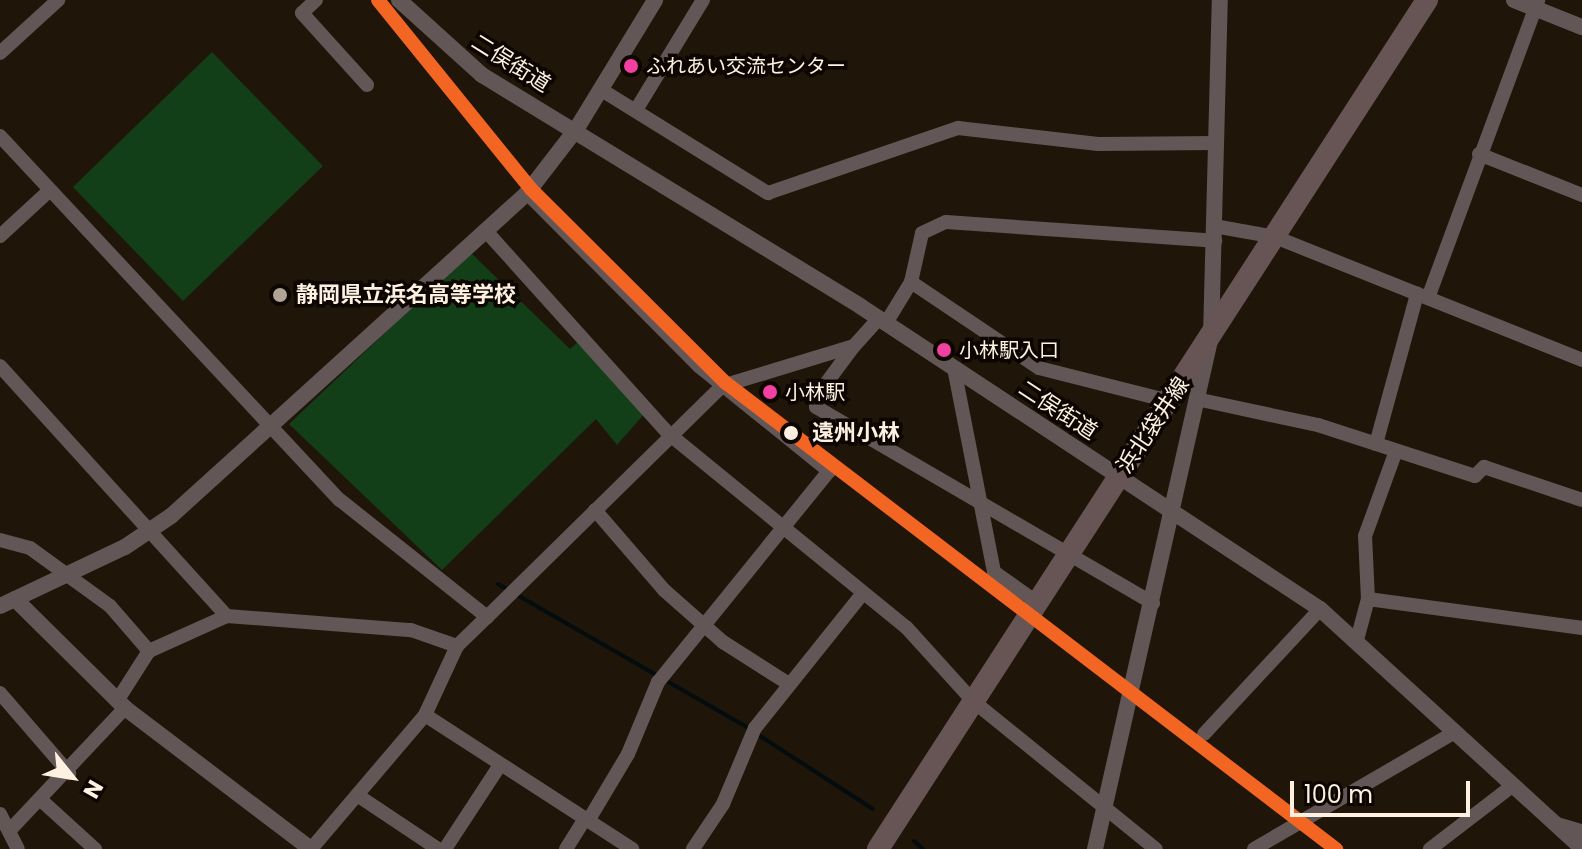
<!DOCTYPE html>
<html>
<head>
<meta charset="utf-8">
<style>
	body { margin:0 }
	#map { position:relative; width:1582px; height:849px; overflow:hidden; background:#201509; font-family:Poppins,"Noto Sans JP",sans-serif }
	div>[style] { position:absolute }
	[style*='--x'] { left:calc(var(--x)*1px); top:calc(var(--y)*1px); width:calc(var(--w)*1px); rotate:calc(var(--a)*1deg) }
	.green>* { inset:0; background:#123f18 }
	.stream>* { height:4px; margin:-2px; padding:0 2px; transform-origin:2px; border-radius:2px; background:#030c0f }
	.minor>* { height:14px; margin:-7px; padding:0 7px; transform-origin:7px; border-radius:7px; background:#635656 }
	.tertiary>* { height:16px; margin:-8px; padding:0 8px; transform-origin:8px; border-radius:8px; background:#635656 }
	.primary>* { height:22px; margin:-11px; padding:0 11px; transform-origin:11px; border-radius:11px; background:#665554 }
	.rail-1>* { height:14px; margin:-7px; padding:0 7px; transform-origin:7px; border-radius:7px; background:#f26522 }
	.dots>* { width:22px; height:22px; translate:-50% -50%; box-sizing:border-box; border:4px solid #0c0500; border-radius:50% }
	span { translate:-50% -50%; white-space:nowrap; text-align:center; line-height:1.15; -webkit-text-stroke:7px #0c0500; paint-order:stroke }
	.bus-label { font-size:20px; color:#fef1e2 }
	.left { translate:0 -50%; text-align:left }
	.street-label { font-size:22px; color:#fef1e2 }
	.poi-label { font-size:22px; color:#fef1e2; font-weight:700 }
	.stop-label { font-size:22px; color:#fef1e2; font-weight:700 }
	.north { position:absolute; left:32px; top:737px; width:80px; height:80px; -webkit-text-stroke:6px #0c0500; paint-order:stroke; rotate:120deg; font-size:22px; font-weight:700; line-height:32px; text-align:center; color:#fef1e2 }
	.north::after { content:''; display:block; margin:auto; width:28px; height:36px; background:#fef1e2; clip-path:polygon(50% 0,100% 100%,50% 72%,0 100%) }
	.scale { position:absolute; left:1290px; top:781px; width:180px; height:36px; box-sizing:border-box; border:4px solid #fef1e2; border-top:0; padding-left:10px; font-size:24px; line-height:28px; white-space:nowrap; color:#fef1e2; -webkit-text-stroke:6px #0c0500; paint-order:stroke }
</style>
</head>
<body>
<div id="map">
	<div class="green">
		<i style="clip-path:polygon(212px 52px,323px 166px,183px 301px,73px 187px)"></i>
		<i style="clip-path:polygon(470px 252px,570px 349px,579px 341px,645px 413px,617px 445px,596px 419px,442px 570px,289px 424px)"></i>
	</div>
	<div class="stream">
		<i style="--x:498;--y:584;--w:291;--a:29.9"></i>
		<i style="--x:757;--y:734;--w:138;--a:32.9"></i>
		<i style="--x:914;--y:841;--w:12;--a:42"></i>
	</div>
	<div class="minor">
		<i style="--x:316;--y:0;--w:19;--a:137"></i>
		<i style="--x:302;--y:13;--w:97;--a:47.9"></i>
		<i style="--x:0;--y:53;--w:79;--a:-42.4"></i>
		<i style="--x:600;--y:89;--w:198;--a:31.8"></i>
		<i style="--x:768;--y:193;--w:201;--a:-18.9"></i>
		<i style="--x:958;--y:128;--w:141;--a:6.5"></i>
		<i style="--x:1098;--y:144;--w:118;--a:-0.5"></i>
		<i style="--x:636;--y:110;--w:129;--a:-58.7"></i>
		<i style="--x:0;--y:136;--w:498;--a:47"></i>
		<i style="--x:340;--y:500;--w:188;--a:38.5"></i>
		<i style="--x:487;--y:617;--w:330;--a:-44.5"></i>
		<i style="--x:722;--y:386;--w:138;--a:-16.9"></i>
		<i style="--x:854;--y:346;--w:36;--a:-48"></i>
		<i style="--x:1479;--y:154;--w:111;--a:21.7"></i>
		<i style="--x:527;--y:193;--w:245;--a:45.2"></i>
		<i style="--x:700;--y:367;--w:166;--a:38.9"></i>
		<i style="--x:829;--y:471;--w:272;--a:129"></i>
		<i style="--x:658;--y:682;--w:78;--a:112.6"></i>
		<i style="--x:628;--y:754;--w:78;--a:120.8"></i>
		<i style="--x:1214;--y:226;--w:62;--a:10.2"></i>
		<i style="--x:1275;--y:237;--w:331;--a:21.8"></i>
		<i style="--x:486;--y:231;--w:273;--a:48"></i>
		<i style="--x:669;--y:434;--w:306;--a:39.2"></i>
		<i style="--x:906;--y:627;--w:100;--a:47.8"></i>
		<i style="--x:973;--y:701;--w:235;--a:39"></i>
		<i style="--x:0;--y:236;--w:67;--a:-42.6"></i>
		<i style="--x:911;--y:282;--w:154;--a:33.9"></i>
		<i style="--x:1039;--y:368;--w:134;--a:14.2"></i>
		<i style="--x:1428;--y:298;--w:318;--a:-69.7"></i>
		<i style="--x:886;--y:323;--w:48;--a:-58.6"></i>
		<i style="--x:911;--y:282;--w:50;--a:-77.3"></i>
		<i style="--x:922;--y:233;--w:26;--a:-25"></i>
		<i style="--x:946;--y:222;--w:270;--a:4"></i>
		<i style="--x:853;--y:347;--w:62;--a:126.5"></i>
		<i style="--x:816;--y:397;--w:10;--a:90"></i>
		<i style="--x:816;--y:407;--w:390;--a:30.2"></i>
		<i style="--x:0;--y:366;--w:338;--a:47.8"></i>
		<i style="--x:954;--y:368;--w:208;--a:78.9"></i>
		<i style="--x:994;--y:572;--w:54;--a:35.2"></i>
		<i style="--x:1201;--y:400;--w:120;--a:12.1"></i>
		<i style="--x:1318;--y:425;--w:165;--a:18"></i>
		<i style="--x:1475;--y:476;--w:13;--a:-45"></i>
		<i style="--x:1484;--y:467;--w:103;--a:18.6"></i>
		<i style="--x:1376;--y:444;--w:156;--a:-74.7"></i>
		<i style="--x:595;--y:510;--w:106;--a:49.2"></i>
		<i style="--x:664;--y:590;--w:79;--a:41.4"></i>
		<i style="--x:723;--y:642;--w:78;--a:32.5"></i>
		<i style="--x:0;--y:540;--w:31;--a:15"></i>
		<i style="--x:30;--y:548;--w:99;--a:35.9"></i>
		<i style="--x:110;--y:606;--w:60;--a:49.1"></i>
		<i style="--x:1368;--y:599;--w:216;--a:7.7"></i>
		<i style="--x:1357;--y:640;--w:42;--a:-75"></i>
		<i style="--x:1368;--y:599;--w:63;--a:-92.7"></i>
		<i style="--x:1365;--y:536;--w:90;--a:-70"></i>
		<i style="--x:0;--y:693;--w:106;--a:49.2"></i>
		<i style="--x:117;--y:701;--w:59;--a:-57.4"></i>
		<i style="--x:149;--y:651;--w:85;--a:-24.2"></i>
		<i style="--x:227;--y:616;--w:185;--a:4.4"></i>
		<i style="--x:411;--y:630;--w:49;--a:19.2"></i>
		<i style="--x:425;--y:715;--w:247;--a:32.9"></i>
		<i style="--x:1204;--y:734;--w:171;--a:-47.1"></i>
		<i style="--x:357;--y:795;--w:97;--a:33.7"></i>
		<i style="--x:42;--y:801;--w:72;--a:42.2"></i>
		<i style="--x:0;--y:814;--w:39;--a:63"></i>
		<i style="--x:1557;--y:824;--w:26;--a:16"></i>
		<i style="--x:10;--y:830;--w:168;--a:-46.7"></i>
		<i style="--x:311;--y:849;--w:176;--a:-49.6"></i>
		<i style="--x:425;--y:715;--w:76;--a:-65.1"></i>
		<i style="--x:457;--y:646;--w:42;--a:-44"></i>
		<i style="--x:445;--y:849;--w:100;--a:-56.8"></i>
		<i style="--x:566;--y:849;--w:36;--a:-58"></i>
		<i style="--x:693;--y:849;--w:54;--a:-56.3"></i>
		<i style="--x:723;--y:804;--w:82;--a:-67.2"></i>
		<i style="--x:755;--y:728;--w:173;--a:-51.3"></i>
		<i style="--x:1254;--y:849;--w:230;--a:-30.2"></i>
		<i style="--x:1430;--y:849;--w:103;--a:-37.5"></i>
	</div>
	<div class="tertiary">
		<i style="--x:399;--y:0;--w:112;--a:42.1"></i>
		<i style="--x:482;--y:75;--w:443;--a:31.4"></i>
		<i style="--x:860;--y:306;--w:551;--a:33.37"></i>
		<i style="--x:1320;--y:609;--w:355;--a:42.4"></i>
		<i style="--x:1514;--y:0;--w:73;--a:21.7"></i>
		<i style="--x:15;--y:599;--w:155;--a:44.7"></i>
		<i style="--x:125;--y:708;--w:233;--a:37.2"></i>
		<i style="--x:0;--y:606;--w:138;--a:-25.3"></i>
		<i style="--x:125;--y:547;--w:55;--a:-34"></i>
		<i style="--x:171;--y:516;--w:481;--a:-42.2"></i>
		<i style="--x:527;--y:193;--w:82;--a:-52.4"></i>
		<i style="--x:577;--y:128;--w:150;--a:-58.6"></i>
		<i style="--x:1095;--y:849;--w:526;--a:-77.26"></i>
		<i style="--x:1211;--y:336;--w:336;--a:-88.5"></i>
	</div>
	<div class="primary">
		<i style="--x:878;--y:849;--w:1011;--a:-57.11"></i>
	</div>
	<div class="rail-1">
		<i style="--x:378;--y:0;--w:243;--a:51"></i>
		<i style="--x:531;--y:189;--w:275;--a:44.9"></i>
		<i style="--x:726;--y:383;--w:768;--a:37.38"></i>
	</div>
	<div class="dots">
		<i style="left:631px;top:66px;background:#f240a1"></i>
		<i style="left:280px;top:295px;background:#b0a496"></i>
		<i style="left:944px;top:350px;background:#f240a1"></i>
		<i style="left:770px;top:392px;background:#f240a1"></i>
		<i style="left:791px;top:433px;background:#fef1e2"></i>
	</div>
	<div class="bus-label">
		<span class="left" style="left:646px;top:66px">ふれあい交流センター</span>
		<span class="left" style="left:959px;top:350px">小林駅入口</span>
		<span class="left" style="left:785px;top:392px">小林駅</span>
	</div>
	<div class="street-label">
		<span style="left:511px;top:63px;rotate:32deg">二俣街道</span>
		<span style="left:1058px;top:410px;rotate:33deg">二俣街道</span>
		<span style="left:1153px;top:425px;rotate:-56deg">浜北袋井線</span>
	</div>
	<div class="poi-label">
		<span class="left" style="left:296px;top:295px">静岡県立浜名高等学校</span>
	</div>
	<div class="stop-label">
		<span class="left" style="left:812px;top:433px">遠州小林</span>
	</div>
	<div class="north">N</div>
	<div class="scale">100 m</div>
</div>
</body>
</html>
